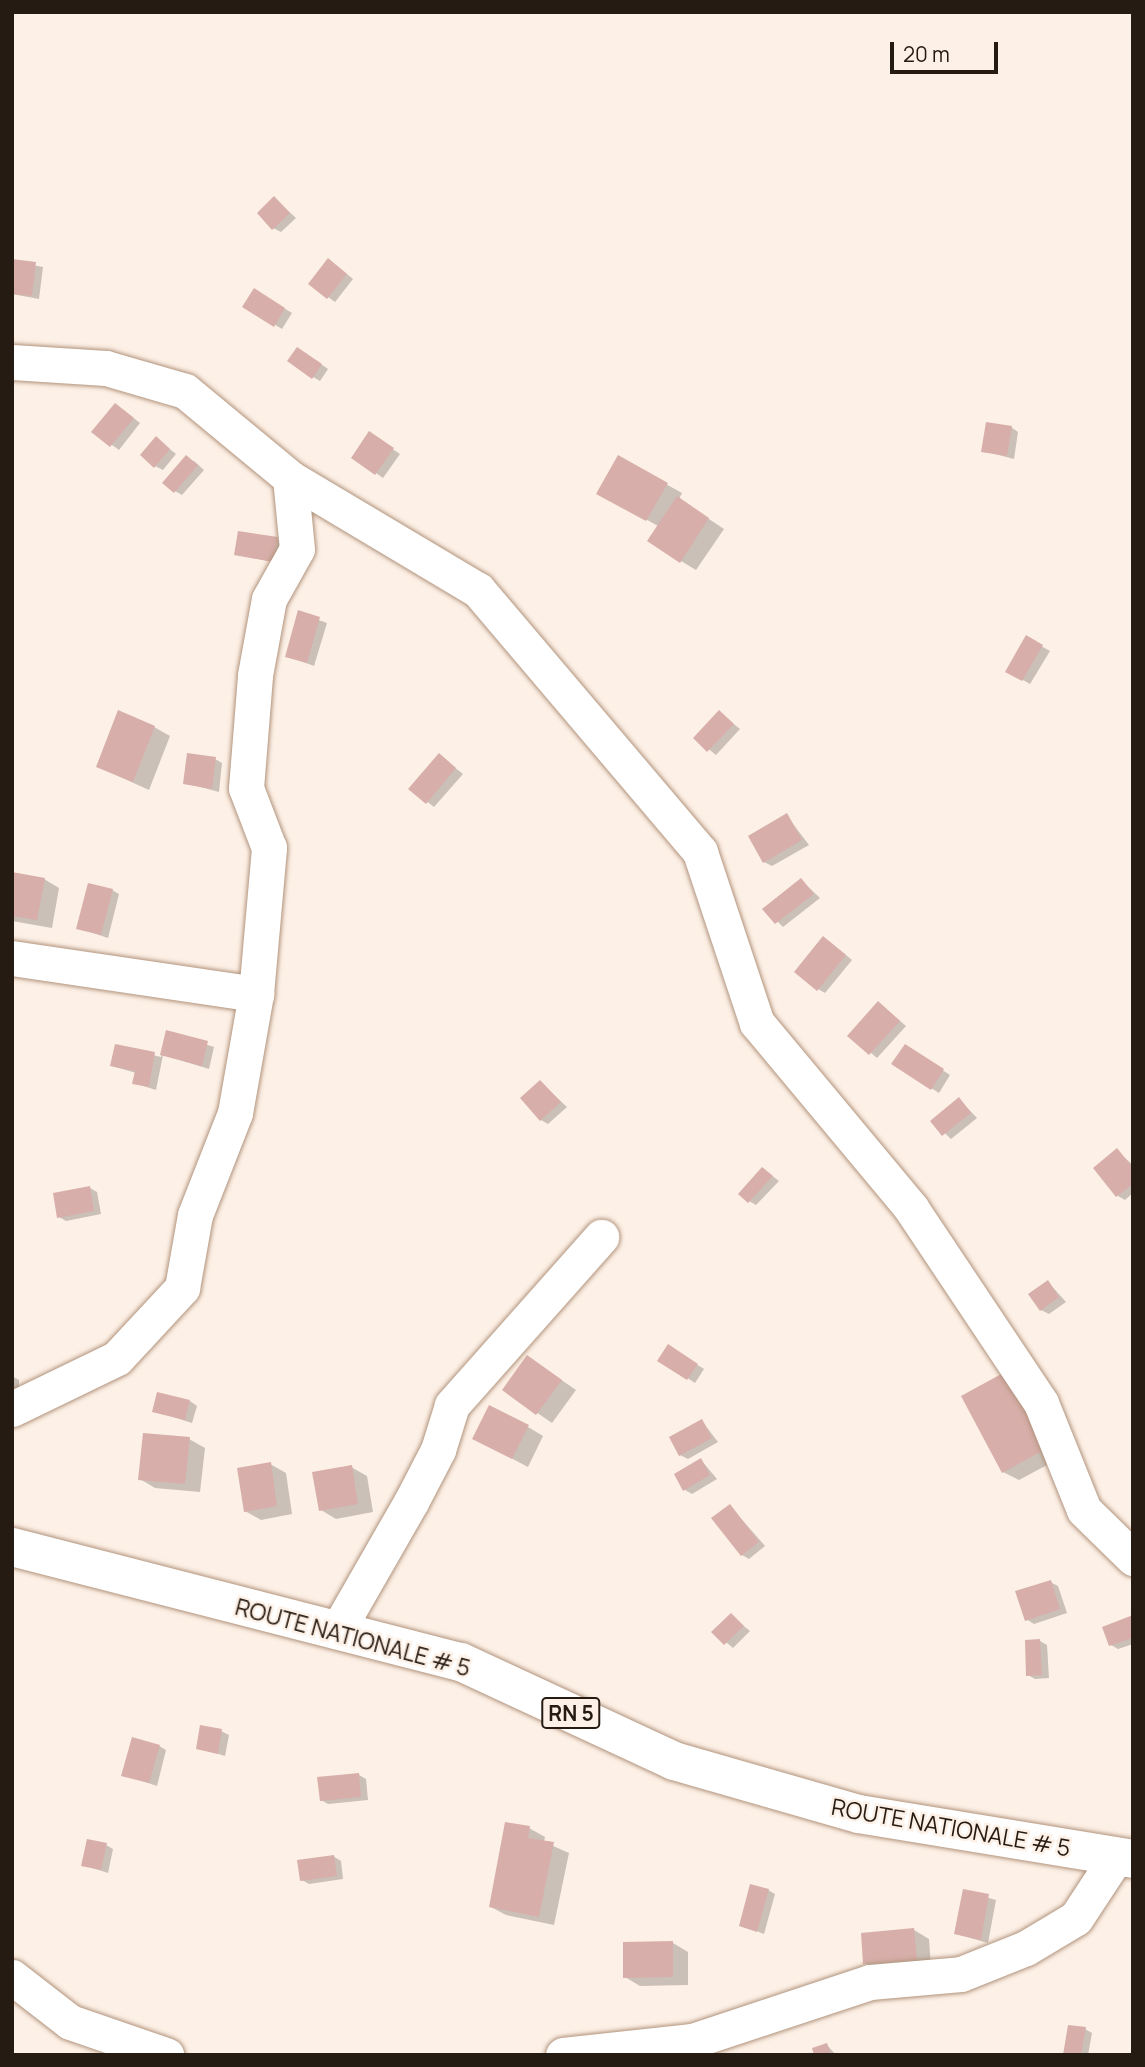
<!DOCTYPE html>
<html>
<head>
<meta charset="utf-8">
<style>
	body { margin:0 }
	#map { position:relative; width:1145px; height:2067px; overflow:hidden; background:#fdf0e6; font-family:Manrope,sans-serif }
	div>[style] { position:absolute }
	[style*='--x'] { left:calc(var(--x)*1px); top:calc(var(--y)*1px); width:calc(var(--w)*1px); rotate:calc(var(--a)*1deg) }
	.shadow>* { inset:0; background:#0003 }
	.building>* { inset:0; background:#d7aea9 }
	.roads { filter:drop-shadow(0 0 2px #b1937c) drop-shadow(0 0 2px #b1937c) }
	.minor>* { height:35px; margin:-17.5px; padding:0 17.5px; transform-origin:17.5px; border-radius:17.5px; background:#fff }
	.primary>* { height:38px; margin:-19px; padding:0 19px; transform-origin:19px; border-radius:19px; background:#fff }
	span { translate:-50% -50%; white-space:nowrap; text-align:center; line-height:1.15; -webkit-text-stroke:5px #fdf0e6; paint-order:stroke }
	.shield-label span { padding:2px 5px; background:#fdf0e6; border:2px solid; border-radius:5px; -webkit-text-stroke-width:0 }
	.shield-label { font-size:21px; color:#261b12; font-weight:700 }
	.street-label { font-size:23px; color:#261b12 }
	.frame { position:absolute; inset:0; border:14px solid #261b12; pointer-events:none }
	.scale { position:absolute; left:890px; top:42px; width:108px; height:32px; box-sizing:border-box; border:4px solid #261b12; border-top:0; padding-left:9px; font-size:21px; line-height:24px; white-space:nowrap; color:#261b12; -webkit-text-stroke:5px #fdf0e6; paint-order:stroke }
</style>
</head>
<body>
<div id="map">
	<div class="shadow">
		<i style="clip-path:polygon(274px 198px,296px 218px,281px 232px,273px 228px)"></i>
		<i style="clip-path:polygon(12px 261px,43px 267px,39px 299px,12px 294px)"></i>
		<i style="clip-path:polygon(336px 265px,353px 279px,335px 302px,328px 297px)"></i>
		<i style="clip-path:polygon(254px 290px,292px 313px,282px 329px,244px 306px)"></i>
		<i style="clip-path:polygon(305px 353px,328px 369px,320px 381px,313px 377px)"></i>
		<i style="clip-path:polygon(122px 409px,140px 423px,119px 450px,94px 432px)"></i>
		<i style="clip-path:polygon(1011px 427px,1018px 432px,1014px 459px,983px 451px)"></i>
		<i style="clip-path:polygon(156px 438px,176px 454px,163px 470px,155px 466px)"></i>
		<i style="clip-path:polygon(376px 438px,400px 454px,383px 478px,376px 473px)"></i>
		<i style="clip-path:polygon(619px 458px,682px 493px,679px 499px,724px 529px,696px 570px,681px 561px,658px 526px,599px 493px)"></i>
		<i style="clip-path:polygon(194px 461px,204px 470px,182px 495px,175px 491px)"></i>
		<i style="clip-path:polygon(277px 539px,284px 543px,281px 564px,236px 554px)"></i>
		<i style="clip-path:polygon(299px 613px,327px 623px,314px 666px,287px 656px)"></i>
		<i style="clip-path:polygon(1027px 638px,1050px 651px,1030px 684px,1007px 671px)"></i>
		<i style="clip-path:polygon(720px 713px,740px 729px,716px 755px,695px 738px)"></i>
		<i style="clip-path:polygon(154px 727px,170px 736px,149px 790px,98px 767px)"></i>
		<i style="clip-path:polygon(439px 755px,463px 774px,434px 807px,410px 788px)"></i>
		<i style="clip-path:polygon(215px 759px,222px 763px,219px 792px,185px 783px)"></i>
		<i style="clip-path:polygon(787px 816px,809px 845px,772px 866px,764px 862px)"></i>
		<i style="clip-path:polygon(12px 874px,44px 879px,59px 888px,52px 928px,12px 921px)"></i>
		<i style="clip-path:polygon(801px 880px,820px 898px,783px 927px,765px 909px)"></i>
		<i style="clip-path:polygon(112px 890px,119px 894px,108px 938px,78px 928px)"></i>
		<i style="clip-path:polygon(830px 942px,852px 960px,825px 993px,818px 989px)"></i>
		<i style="clip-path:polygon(885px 1008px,906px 1026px,877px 1058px,850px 1035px)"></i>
		<i style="clip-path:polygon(168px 1032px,214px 1047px,209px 1069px,163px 1055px,156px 1090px,134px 1083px,136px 1073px,112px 1066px,116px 1046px,161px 1057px)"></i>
		<i style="clip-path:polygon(905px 1046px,950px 1075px,939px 1093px,894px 1064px)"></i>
		<i style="clip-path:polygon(540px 1082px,567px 1107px,548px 1124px,541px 1120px)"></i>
		<i style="clip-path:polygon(959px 1099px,977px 1118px,951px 1139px,932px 1121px)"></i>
		<i style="clip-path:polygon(1117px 1151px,1133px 1165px,1133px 1193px,1125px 1200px,1118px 1196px)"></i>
		<i style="clip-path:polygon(763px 1169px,779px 1181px,756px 1205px,749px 1201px)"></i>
		<i style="clip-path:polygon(90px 1188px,97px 1192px,101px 1214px,66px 1221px,59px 1217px)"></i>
		<i style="clip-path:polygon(1048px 1282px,1066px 1302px,1049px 1314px,1041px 1310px)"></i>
		<i style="clip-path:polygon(668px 1347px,704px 1369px,695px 1383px,660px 1360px)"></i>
		<i style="clip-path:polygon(528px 1357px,576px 1390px,552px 1423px,504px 1390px)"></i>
		<i style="clip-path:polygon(1005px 1374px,1060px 1458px,1019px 1480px,1003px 1472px)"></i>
		<i style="clip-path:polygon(12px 1376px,19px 1380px,19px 1399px,12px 1399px)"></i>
		<i style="clip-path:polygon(190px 1401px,197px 1406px,192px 1423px,154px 1411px)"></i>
		<i style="clip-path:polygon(702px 1421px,718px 1442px,688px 1459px,680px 1455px)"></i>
		<i style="clip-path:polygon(528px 1427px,543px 1436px,528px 1467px,490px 1447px)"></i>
		<i style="clip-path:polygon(189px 1439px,205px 1448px,200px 1492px,155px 1488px,140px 1479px)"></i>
		<i style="clip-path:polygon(701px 1460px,717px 1479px,692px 1494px,685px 1490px)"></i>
		<i style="clip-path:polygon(270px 1464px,286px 1473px,292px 1514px,261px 1520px,245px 1511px)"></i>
		<i style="clip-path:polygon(351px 1467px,367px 1476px,373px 1512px,336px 1519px,321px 1510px)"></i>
		<i style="clip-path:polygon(730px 1506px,765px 1546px,749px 1559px,742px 1555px)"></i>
		<i style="clip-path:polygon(1050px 1582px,1058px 1586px,1067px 1613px,1034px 1624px,1026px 1619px)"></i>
		<i style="clip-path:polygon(731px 1616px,750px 1631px,733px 1648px,714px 1632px)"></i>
		<i style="clip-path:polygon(1133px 1617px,1133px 1644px,1118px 1649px,1111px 1645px)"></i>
		<i style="clip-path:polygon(1040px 1641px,1047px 1645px,1049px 1678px,1035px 1679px,1028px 1675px)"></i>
		<i style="clip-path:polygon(221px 1731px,229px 1735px,225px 1756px,198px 1748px)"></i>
		<i style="clip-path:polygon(159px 1746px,166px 1750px,157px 1786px,124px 1775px)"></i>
		<i style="clip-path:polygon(359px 1775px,366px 1779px,368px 1800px,328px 1804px,321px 1800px)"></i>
		<i style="clip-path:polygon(529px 1828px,545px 1837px,544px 1842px,569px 1853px,554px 1925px,506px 1915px,491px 1907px)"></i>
		<i style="clip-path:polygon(106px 1845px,113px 1849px,108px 1873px,83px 1865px)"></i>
		<i style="clip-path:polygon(333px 1856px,341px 1861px,343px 1879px,309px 1884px,302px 1880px)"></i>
		<i style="clip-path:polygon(768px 1890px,775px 1894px,764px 1934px,741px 1925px)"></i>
		<i style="clip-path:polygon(964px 1891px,996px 1900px,988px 1943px,956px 1934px)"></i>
		<i style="clip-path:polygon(914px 1930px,929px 1939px,931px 1968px,880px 1972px,865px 1963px)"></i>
		<i style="clip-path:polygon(673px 1943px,688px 1952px,688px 1985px,640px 1986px,625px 1977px)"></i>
		<i style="clip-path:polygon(1085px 2029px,1092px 2033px,1088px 2055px,1065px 2055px)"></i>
		<i style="clip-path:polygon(827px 2045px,836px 2055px,816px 2055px)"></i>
	</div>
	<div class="building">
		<i style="clip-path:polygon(274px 196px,290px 213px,272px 230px,257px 213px)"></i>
		<i style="clip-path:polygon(328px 258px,347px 274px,327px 299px,308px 284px)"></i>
		<i style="clip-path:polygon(12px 259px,36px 262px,32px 296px,12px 294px)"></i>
		<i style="clip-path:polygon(254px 288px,285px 308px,274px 327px,242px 307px)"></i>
		<i style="clip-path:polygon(297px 347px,322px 364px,312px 379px,287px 361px)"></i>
		<i style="clip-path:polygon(115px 403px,134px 418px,110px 447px,91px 432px)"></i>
		<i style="clip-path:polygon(986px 422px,1012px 426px,1007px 456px,981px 452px)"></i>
		<i style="clip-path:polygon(369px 431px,394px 448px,375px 475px,351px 458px)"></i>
		<i style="clip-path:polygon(156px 436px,170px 449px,154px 468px,140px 455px)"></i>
		<i style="clip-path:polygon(186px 455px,198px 465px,174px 493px,162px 483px)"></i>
		<i style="clip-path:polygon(618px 455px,668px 483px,646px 521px,596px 494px)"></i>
		<i style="clip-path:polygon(677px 496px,709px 518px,680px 563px,647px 541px)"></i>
		<i style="clip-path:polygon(238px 531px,278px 537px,273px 562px,234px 555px)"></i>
		<i style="clip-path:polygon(298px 610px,320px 617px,307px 663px,285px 657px)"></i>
		<i style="clip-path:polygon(1026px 635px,1043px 645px,1022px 681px,1005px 672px)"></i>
		<i style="clip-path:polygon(118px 710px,155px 726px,133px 782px,96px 767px)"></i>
		<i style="clip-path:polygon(719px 710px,734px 724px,707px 752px,693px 738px)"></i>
		<i style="clip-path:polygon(187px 753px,216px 757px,212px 789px,183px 784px)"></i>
		<i style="clip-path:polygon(439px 753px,456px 768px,426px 804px,408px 789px)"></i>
		<i style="clip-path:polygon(787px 813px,802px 840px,763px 863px,748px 836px)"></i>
		<i style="clip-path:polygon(12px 872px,45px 878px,37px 920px,12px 916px)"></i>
		<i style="clip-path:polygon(801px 878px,814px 894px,775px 924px,762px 909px)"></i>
		<i style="clip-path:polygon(88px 883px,113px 889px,101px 935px,76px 929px)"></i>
		<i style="clip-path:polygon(823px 936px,846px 955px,817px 991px,794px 972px)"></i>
		<i style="clip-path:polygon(878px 1001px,900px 1021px,869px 1055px,847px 1036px)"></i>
		<i style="clip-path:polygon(166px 1030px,208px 1041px,202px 1066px,160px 1055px)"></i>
		<i style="clip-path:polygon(115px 1044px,155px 1052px,149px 1087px,132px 1084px,135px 1071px,110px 1066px)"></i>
		<i style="clip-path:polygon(905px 1044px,944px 1069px,931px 1090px,891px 1064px)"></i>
		<i style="clip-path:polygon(540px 1080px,561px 1102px,540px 1121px,520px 1098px)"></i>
		<i style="clip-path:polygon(959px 1097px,971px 1113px,942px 1136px,930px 1121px)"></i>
		<i style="clip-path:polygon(1117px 1148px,1133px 1168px,1133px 1184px,1116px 1197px,1093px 1168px)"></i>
		<i style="clip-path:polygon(762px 1167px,773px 1176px,748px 1203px,738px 1194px)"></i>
		<i style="clip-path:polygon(90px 1186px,94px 1211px,57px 1218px,53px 1193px)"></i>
		<i style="clip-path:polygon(1048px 1280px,1059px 1297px,1040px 1311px,1028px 1294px)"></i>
		<i style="clip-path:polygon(668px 1344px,698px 1364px,687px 1380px,657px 1361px)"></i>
		<i style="clip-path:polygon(527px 1355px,562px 1380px,536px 1415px,502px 1390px)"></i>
		<i style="clip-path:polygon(1005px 1372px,1046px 1449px,1002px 1473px,961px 1396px)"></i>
		<i style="clip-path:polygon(157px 1392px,190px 1400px,185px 1420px,152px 1412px)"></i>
		<i style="clip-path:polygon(489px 1405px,529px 1425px,512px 1459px,472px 1439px)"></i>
		<i style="clip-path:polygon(702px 1419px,712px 1438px,679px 1456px,669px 1437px)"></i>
		<i style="clip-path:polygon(143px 1433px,190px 1437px,185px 1484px,138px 1480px)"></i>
		<i style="clip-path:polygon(701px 1458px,710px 1475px,683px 1491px,674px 1474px)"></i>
		<i style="clip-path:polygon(271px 1462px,277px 1506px,244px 1512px,237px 1468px)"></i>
		<i style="clip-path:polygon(352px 1465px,358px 1504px,319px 1511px,312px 1472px)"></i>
		<i style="clip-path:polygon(730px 1504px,759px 1542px,741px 1556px,711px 1518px)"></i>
		<i style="clip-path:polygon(1051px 1580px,1060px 1609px,1025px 1621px,1015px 1591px)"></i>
		<i style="clip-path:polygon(731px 1613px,744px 1626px,724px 1645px,711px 1632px)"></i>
		<i style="clip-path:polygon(1133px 1615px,1133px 1638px,1109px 1646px,1102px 1627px)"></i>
		<i style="clip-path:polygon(1040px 1639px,1042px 1675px,1026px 1676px,1025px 1640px)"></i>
		<i style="clip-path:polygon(200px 1725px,222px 1729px,218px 1754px,196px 1749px)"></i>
		<i style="clip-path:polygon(132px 1737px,160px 1745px,149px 1783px,121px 1776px)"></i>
		<i style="clip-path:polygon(359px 1773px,361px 1797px,320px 1801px,317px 1777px)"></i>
		<i style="clip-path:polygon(505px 1822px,530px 1826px,528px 1838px,554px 1842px,539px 1917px,489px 1907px)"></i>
		<i style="clip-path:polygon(87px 1839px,107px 1843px,101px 1870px,81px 1866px)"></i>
		<i style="clip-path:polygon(334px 1855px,337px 1876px,300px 1881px,297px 1860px)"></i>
		<i style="clip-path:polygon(750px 1884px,769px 1889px,757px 1932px,739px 1926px)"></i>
		<i style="clip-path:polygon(963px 1889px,989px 1894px,981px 1940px,954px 1934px)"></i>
		<i style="clip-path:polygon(914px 1928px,917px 1960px,863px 1964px,861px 1933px)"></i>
		<i style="clip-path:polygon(673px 1941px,673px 1977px,623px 1978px,623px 1942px)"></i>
		<i style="clip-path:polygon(1068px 2025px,1086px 2027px,1081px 2055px,1063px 2055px)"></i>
		<i style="clip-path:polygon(827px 2043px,831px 2055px,814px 2055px,812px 2048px)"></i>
	</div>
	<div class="roads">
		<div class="minor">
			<i style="--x:12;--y:362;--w:94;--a:3.7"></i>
			<i style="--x:106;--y:368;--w:82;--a:16.2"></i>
			<i style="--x:185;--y:391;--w:136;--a:39.6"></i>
			<i style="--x:290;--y:478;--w:219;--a:30.8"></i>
			<i style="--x:478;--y:590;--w:343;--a:49.7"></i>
			<i style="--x:700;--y:852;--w:180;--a:71.6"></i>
			<i style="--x:757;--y:1023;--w:241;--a:50.2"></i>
			<i style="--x:911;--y:1208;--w:234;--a:56.3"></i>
			<i style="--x:1041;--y:1403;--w:115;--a:68.1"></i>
			<i style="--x:1084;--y:1510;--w:69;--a:44.4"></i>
			<i style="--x:12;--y:958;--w:247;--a:8.4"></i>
			<i style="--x:12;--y:1409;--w:117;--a:-25.9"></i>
			<i style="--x:117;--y:1358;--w:96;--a:-47.1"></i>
			<i style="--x:182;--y:1288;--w:74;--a:-79.9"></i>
			<i style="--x:195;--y:1215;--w:110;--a:-68.6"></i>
			<i style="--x:235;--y:1113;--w:121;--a:-80"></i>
			<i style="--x:256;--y:994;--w:147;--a:-84.9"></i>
			<i style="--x:269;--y:848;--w:64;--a:-111"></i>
			<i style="--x:246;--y:788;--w:113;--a:-85.4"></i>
			<i style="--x:255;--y:675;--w:77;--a:-79.6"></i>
			<i style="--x:269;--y:599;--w:57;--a:-60.8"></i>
			<i style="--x:297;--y:549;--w:71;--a:-95.6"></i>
			<i style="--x:337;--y:1631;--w:149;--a:-60.2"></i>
			<i style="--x:411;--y:1502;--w:59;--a:-62.6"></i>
			<i style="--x:438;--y:1450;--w:47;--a:-72.7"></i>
			<i style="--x:452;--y:1405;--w:225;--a:-48.4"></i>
			<i style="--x:12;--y:1977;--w:73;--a:37.8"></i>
			<i style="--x:70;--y:2022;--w:102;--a:19"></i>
			<i style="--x:563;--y:2055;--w:130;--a:-6.2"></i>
			<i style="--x:692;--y:2041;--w:188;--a:-18.3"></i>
			<i style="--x:870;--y:1982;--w:91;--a:-5"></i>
			<i style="--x:961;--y:1974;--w:70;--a:-21.8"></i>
			<i style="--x:1026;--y:1948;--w:58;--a:-31"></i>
			<i style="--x:1076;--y:1918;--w:73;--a:-56.7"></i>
		</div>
		<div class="primary">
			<i style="--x:12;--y:1547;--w:463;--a:14.4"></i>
			<i style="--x:461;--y:1662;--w:235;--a:24.9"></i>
			<i style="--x:674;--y:1761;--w:192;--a:16"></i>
			<i style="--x:859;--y:1814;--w:278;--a:9.3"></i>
		</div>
	</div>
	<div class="shield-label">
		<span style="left:571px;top:1713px">RN 5</span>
	</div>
	<div class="street-label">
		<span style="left:353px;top:1637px;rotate:15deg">ROUTE NATIONALE # 5</span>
		<span style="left:951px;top:1827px;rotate:10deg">ROUTE NATIONALE # 5</span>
	</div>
	<div class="frame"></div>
	<div class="scale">20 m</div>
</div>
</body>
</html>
